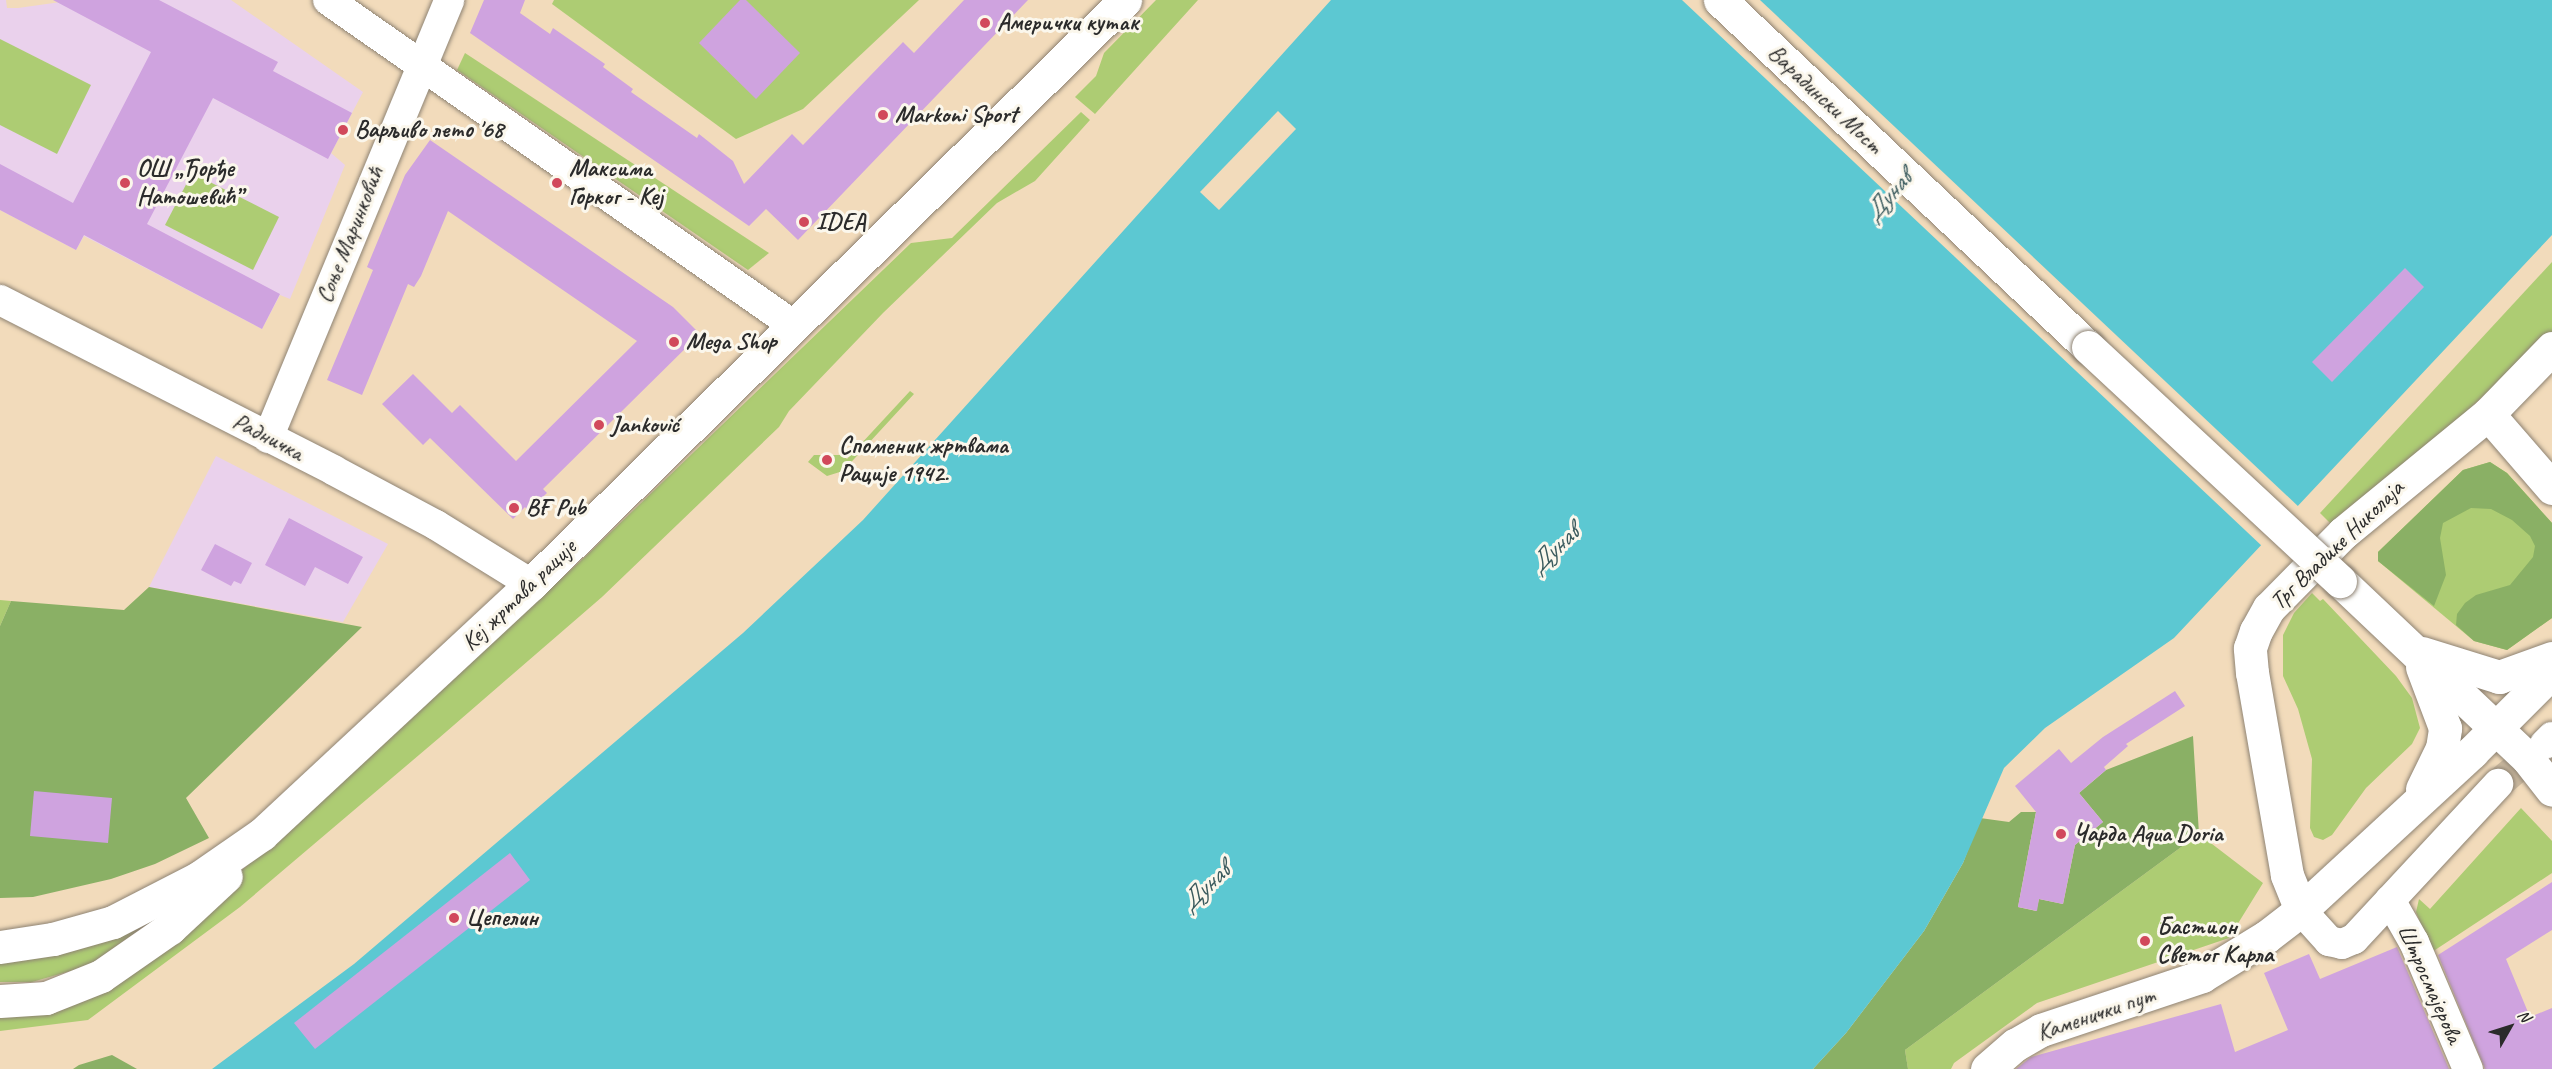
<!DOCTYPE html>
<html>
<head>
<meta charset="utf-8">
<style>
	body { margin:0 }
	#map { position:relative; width:2552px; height:1069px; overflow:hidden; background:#f2dbbb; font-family:Caveat,sans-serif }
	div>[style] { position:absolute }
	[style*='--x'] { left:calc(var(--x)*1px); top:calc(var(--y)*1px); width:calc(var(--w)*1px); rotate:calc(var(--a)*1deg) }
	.built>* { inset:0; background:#ead1ec }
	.green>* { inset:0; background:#adcc73 }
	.forest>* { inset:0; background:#8ab065 }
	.water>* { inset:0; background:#5cc8d2 }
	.pier>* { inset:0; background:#f2dbbb }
	.building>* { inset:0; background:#cfa3df }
	.minor-tunnel>* { height:30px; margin-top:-15px; transform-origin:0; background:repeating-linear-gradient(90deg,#cab89e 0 30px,transparent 0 45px) }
	.roads { filter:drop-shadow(0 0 2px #8e8373) drop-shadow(0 0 2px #8e8373) }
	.minor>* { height:30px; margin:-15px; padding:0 15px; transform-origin:15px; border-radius:15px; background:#fff }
	.major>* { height:33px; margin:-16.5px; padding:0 16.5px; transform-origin:16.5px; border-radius:16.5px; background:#fff }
	.bridges { filter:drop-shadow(0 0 2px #8e8373) drop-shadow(0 0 2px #8e8373) }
	.major-bridge>* { height:33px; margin:-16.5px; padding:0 16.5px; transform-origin:16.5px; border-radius:16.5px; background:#fff }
	.dots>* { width:16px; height:16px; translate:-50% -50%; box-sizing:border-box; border:3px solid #fbf7ec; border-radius:50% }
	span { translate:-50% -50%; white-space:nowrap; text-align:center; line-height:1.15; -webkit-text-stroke:6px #fbf7ec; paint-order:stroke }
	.poi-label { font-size:24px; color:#2b2b2b; font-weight:700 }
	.left { translate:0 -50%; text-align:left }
	.street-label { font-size:24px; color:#2b2b2b }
	.water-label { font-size:26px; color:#3a5a5d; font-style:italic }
	.north { position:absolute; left:2480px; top:997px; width:60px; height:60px; -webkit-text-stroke:4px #fbf7ec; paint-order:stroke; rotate:51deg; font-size:16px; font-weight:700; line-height:24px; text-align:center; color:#2b2b2b }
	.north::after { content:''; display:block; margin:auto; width:21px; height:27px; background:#2b2b2b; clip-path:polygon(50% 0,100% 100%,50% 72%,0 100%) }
</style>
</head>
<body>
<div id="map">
	<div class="built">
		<i style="clip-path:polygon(0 0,6px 0,7px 8px,18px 8px,75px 0,231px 0,363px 92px,331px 153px,345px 165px,290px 299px,280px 295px,262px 329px,84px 236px,76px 250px,0 210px)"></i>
		<i style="clip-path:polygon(216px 456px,388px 544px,343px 622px,149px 587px)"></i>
	</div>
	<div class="green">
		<i style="clip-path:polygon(554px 0,919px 0,803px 109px,736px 139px,552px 4px)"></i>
		<i style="clip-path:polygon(1156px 0,1198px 0,1095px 114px,1075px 97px,1096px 76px,1104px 53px)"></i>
		<i style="clip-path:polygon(0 39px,91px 85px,57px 154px,0 125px)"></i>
		<i style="clip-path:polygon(465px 53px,769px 253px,748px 270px,457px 70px)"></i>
		<i style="clip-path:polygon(1081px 112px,1090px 120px,1035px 181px,997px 203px,883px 313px,789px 411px,779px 427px,602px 597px,439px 738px,240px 907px,88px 1020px,0 1031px,0 1002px,43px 997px,205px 904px,586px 556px,911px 243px,952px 238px)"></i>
		<i style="clip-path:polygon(192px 173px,279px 217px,253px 270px,165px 225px)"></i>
		<i style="clip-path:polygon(2552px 262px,2552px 332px,2338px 531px,2320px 513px)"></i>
		<i style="clip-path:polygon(910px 391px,914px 394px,843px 471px,827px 476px,808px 462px,814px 455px,843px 455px,847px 459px)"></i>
		<i style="clip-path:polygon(2490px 462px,2507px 473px,2552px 523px,2552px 618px,2507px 650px,2474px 641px,2378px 561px,2378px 552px,2463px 470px)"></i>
		<i style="clip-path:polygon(2312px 593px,2320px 601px,2323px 599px,2396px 676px,2412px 698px,2420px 728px,2412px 744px,2366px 788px,2332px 835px,2323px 840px,2314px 837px,2310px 828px,2312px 759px,2298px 709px,2283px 676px,2283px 635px,2294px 613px)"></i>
		<i style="clip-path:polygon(0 600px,11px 601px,0 626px)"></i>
		<i style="clip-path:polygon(2521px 808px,2552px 841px,2552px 873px,2432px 952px,2416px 912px,2419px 899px,2430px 909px)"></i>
		<i style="clip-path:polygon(2199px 834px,2263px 883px,2229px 938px,2037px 1003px,1954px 1063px,1951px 1069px,1908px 1069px,1905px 1050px)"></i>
		<i style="clip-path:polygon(181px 900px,88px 966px,32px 982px,0 982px,0 953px)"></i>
	</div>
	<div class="forest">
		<i style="clip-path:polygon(2490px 462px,2507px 473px,2552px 523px,2552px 618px,2507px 650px,2474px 641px,2456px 625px,2457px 614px,2465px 603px,2476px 595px,2510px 585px,2533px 557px,2535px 546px,2530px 536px,2512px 520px,2491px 509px,2471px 508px,2443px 523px,2440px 538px,2446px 575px,2434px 606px,2378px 561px,2378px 552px,2463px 470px)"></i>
		<i style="clip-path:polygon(149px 587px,362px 627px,186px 798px,209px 838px,155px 864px,111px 879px,33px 897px,0 898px,0 626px,11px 601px,124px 610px)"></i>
		<i style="clip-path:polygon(2193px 736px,2199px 834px,1905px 1050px,1908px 1069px,1813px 1069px,1846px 1033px,1924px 931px,1963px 863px,1980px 818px,2009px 822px,2021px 812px,2036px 812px,2018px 907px,2036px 911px,2039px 899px,2063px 904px,2075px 845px,2103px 822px,2079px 793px,2106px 770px)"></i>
		<i style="clip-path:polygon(112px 1055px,137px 1069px,73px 1069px,79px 1065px)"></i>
	</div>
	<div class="water">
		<i style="clip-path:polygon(1331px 0,2552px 0,2552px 235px,2174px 638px,2045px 728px,2004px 768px,1963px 863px,1924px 931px,1846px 1033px,1813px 1069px,212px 1069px,354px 964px,743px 633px,863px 520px)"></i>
	</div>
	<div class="pier">
		<i style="clip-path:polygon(1682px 0,1760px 0,2300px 508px,2263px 547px)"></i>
		<i style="clip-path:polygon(1278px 111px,1296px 129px,1219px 210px,1200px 192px)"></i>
	</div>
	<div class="building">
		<i style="clip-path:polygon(53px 0,159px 0,278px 62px,273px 71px,352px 113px,328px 159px,213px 98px,147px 224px,280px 294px,262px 329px,84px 235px,76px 250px,0 210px,0 164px,73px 203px,151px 52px)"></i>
		<i style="clip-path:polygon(484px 0,525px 0,520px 13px,550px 34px,553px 28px,605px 64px,603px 67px,633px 89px,631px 92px,697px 138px,699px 134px,733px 161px,744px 184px,792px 134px,803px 145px,903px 42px,914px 53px,964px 0,1028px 0,798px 240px,766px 209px,749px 226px,470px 33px)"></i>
		<i style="clip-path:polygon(740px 0,746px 0,800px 53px,756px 99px,699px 43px)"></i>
		<i style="clip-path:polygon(430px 140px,673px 307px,700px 334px,543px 489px,547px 493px,528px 511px,525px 507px,513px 519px,430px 438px,423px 445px,382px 404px,413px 374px,452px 413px,460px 405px,516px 461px,637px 341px,448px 211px,421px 276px,414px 287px,408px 284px,362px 395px,327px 380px,373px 270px,367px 267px,405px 175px)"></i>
		<i style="clip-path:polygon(2405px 268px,2424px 287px,2332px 382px,2312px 362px)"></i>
		<i style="clip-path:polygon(289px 518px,363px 557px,348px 584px,315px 567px,305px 586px,265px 565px)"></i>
		<i style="clip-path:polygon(215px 544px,252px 563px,241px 584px,234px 581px,231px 586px,201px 570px)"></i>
		<i style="clip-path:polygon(2175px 691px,2185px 706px,2126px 744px,2128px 746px,2104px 767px,2106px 770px,2079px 793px,2103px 822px,2075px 845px,2063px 904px,2039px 899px,2037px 911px,2018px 907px,2036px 812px,2015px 786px,2059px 749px,2071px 763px,2103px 737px)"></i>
		<i style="clip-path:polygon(34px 791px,112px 798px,108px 843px,30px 836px)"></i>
		<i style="clip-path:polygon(510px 853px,530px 880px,315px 1049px,294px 1023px)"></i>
		<i style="clip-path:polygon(2552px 882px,2552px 930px,2506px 959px,2530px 1017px,2552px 1008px,2552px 1069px,2485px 1069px,2438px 955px)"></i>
		<i style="clip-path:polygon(2397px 947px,2449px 1069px,2016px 1069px,2031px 1057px,2221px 1004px,2235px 1052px,2288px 1030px,2264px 973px,2309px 954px,2320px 979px)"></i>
	</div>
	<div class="minor-tunnel">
		<i style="--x:2498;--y:784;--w:62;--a:-40.4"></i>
	</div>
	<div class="roads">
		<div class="minor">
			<i style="--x:328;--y:0;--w:567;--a:34.95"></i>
			<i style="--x:0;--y:300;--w:374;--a:27"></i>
			<i style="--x:333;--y:470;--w:117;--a:28.1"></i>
			<i style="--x:436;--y:525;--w:112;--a:31.8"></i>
			<i style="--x:268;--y:438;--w:474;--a:-67.5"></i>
			<i style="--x:2545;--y:744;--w:10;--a:-45"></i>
			<i style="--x:2390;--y:900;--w:48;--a:60.3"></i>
			<i style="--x:2414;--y:942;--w:138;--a:67"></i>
			<i style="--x:2301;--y:910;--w:42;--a:47.9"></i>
			<i style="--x:2329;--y:941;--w:13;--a:13"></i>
			<i style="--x:2342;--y:944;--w:13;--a:-23"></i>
			<i style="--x:2354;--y:939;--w:212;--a:-47.1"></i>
		</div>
		<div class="major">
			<i style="--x:1720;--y:0;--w:506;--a:43.32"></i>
			<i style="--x:2488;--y:414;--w:98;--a:49.1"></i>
			<i style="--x:2340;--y:581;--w:259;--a:43.4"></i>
			<i style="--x:2528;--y:759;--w:39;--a:52"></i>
			<i style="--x:2422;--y:653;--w:81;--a:17.3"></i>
			<i style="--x:2499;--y:677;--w:56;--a:-19.7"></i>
			<i style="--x:2422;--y:789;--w:46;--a:-64"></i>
			<i style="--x:2442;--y:748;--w:20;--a:-81"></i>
			<i style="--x:2445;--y:728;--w:65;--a:-110.7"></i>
			<i style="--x:2301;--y:910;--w:38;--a:-112"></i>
			<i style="--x:2287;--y:875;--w:205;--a:-99.8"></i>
			<i style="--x:2252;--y:673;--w:25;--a:-95"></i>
			<i style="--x:2250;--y:648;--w:18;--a:-71"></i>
			<i style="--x:2256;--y:631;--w:26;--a:-61"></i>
			<i style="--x:2269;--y:608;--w:105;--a:-45.4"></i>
			<i style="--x:2343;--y:533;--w:188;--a:-39.4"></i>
			<i style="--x:2488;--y:414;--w:92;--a:-45.9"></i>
			<i style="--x:0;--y:947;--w:54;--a:-8.6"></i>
			<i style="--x:53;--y:939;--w:62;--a:-15.8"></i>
			<i style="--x:113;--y:922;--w:98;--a:-27.3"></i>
			<i style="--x:200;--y:877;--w:75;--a:-34.7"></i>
			<i style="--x:262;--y:834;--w:367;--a:-42.9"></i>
			<i style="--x:531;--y:584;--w:833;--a:-44.51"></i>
			<i style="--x:0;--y:1001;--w:46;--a:-3.7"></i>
			<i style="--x:46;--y:998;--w:59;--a:-21.8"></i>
			<i style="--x:101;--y:976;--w:84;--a:-34.8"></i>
			<i style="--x:170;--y:928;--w:76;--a:-42.9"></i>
			<i style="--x:1987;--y:1069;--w:37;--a:-41"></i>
			<i style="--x:2015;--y:1045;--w:30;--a:-30"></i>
			<i style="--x:2041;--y:1030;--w:170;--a:-18.5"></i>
			<i style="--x:2202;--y:976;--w:75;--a:-31.4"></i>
			<i style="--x:2266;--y:937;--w:44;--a:-37.6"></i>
			<i style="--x:2301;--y:910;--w:233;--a:-42.7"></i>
			<i style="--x:2472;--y:752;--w:113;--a:-45"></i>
		</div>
	</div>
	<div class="bridges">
		<div class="major-bridge">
			<i style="--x:2088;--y:347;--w:344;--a:42.9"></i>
		</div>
	</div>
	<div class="dots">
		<i style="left:985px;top:23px;background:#d1495b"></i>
		<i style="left:883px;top:115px;background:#d1495b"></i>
		<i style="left:343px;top:130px;background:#d1495b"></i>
		<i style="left:125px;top:183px;background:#d1495b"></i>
		<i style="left:557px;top:183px;background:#d1495b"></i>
		<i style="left:804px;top:222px;background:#d1495b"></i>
		<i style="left:674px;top:342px;background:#d1495b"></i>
		<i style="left:599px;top:425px;background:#d1495b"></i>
		<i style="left:827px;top:460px;background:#d1495b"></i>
		<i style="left:514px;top:508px;background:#d1495b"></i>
		<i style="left:2061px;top:834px;background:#d1495b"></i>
		<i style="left:454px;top:918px;background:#d1495b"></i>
		<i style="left:2145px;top:941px;background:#d1495b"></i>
	</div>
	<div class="poi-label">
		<span class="left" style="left:997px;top:23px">Амерички кутак</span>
		<span class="left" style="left:895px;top:115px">Markoni Sport</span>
		<span class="left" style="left:355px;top:130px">Варљиво лето '68</span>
		<span class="left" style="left:137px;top:183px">ОШ „Ђорђе<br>Натошевић”</span>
		<span class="left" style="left:569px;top:183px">Максима<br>Горког - Кеј</span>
		<span class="left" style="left:816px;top:222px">IDEA</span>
		<span class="left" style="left:686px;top:342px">Mega Shop</span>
		<span class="left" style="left:611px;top:425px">Janković</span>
		<span class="left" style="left:839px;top:460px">Споменик жртвама<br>Рације 1942.</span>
		<span class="left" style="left:526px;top:508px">BF Pub</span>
		<span class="left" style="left:2073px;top:834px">Чарда Aqua Doria</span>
		<span class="left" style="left:466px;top:918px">Цепелин</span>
		<span class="left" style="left:2157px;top:941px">Бастион<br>Светог Карла</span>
	</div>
	<div class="street-label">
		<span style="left:1825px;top:99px;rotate:43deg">Варадински Мост</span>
		<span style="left:350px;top:235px;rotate:-68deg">Соње Маринковић</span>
		<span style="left:268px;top:437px;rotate:27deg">Радничка</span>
		<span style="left:2337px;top:545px;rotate:-44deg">Трг Владике Николаја</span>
		<span style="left:519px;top:595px;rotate:-44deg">Кеј жртава рације</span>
		<span style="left:2430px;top:984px;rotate:66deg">Штросмајерова</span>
		<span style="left:2096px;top:1014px;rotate:-19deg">Каменички пут</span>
	</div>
	<div class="water-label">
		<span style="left:1888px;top:196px;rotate:-49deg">Дунав</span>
		<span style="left:1554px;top:549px;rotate:-44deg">Дунав</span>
		<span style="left:1205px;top:887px;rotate:-44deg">Дунав</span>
	</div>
	<div class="north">N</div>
</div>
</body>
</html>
